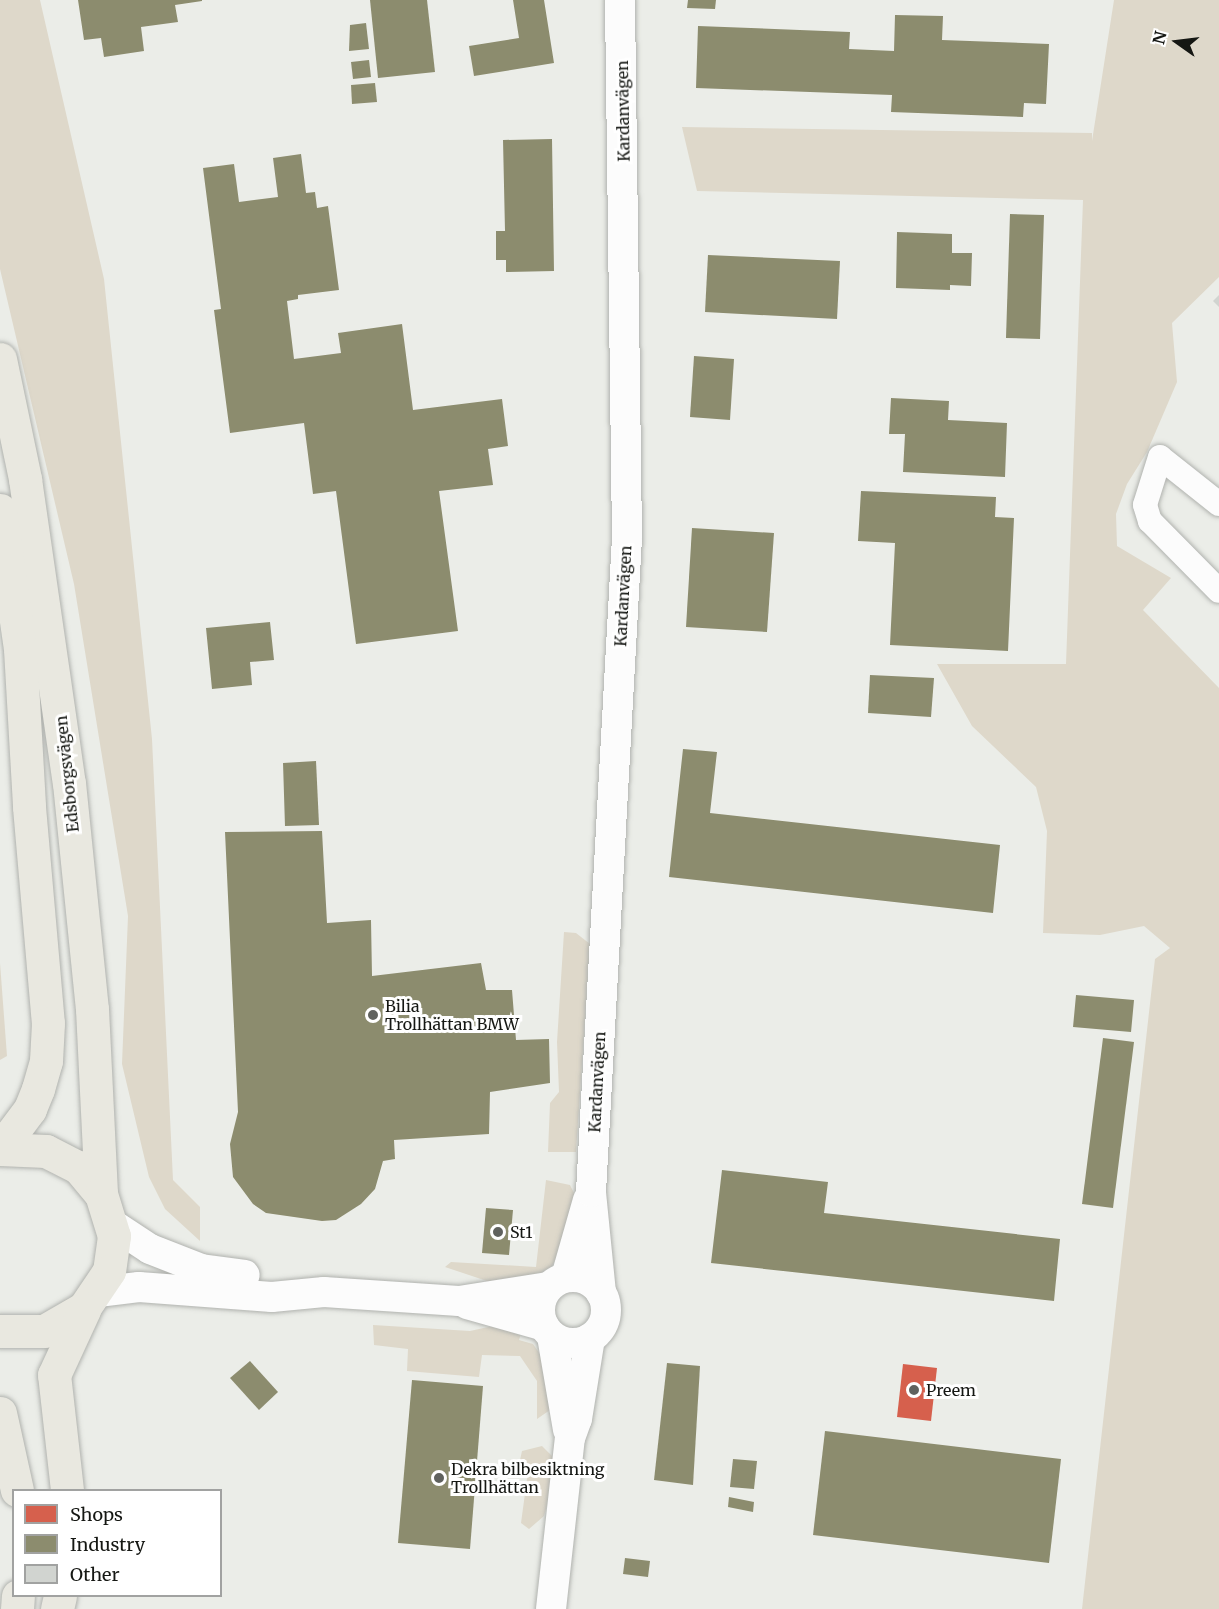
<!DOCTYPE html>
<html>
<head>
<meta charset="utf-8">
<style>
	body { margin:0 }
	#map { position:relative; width:1219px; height:1609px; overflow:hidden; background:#ebede8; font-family:Merriweather,serif }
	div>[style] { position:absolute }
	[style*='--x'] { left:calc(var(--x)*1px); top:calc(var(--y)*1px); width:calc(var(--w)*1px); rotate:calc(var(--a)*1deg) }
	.green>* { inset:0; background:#ded8ca }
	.shops>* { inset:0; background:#d6604d }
	.industry>* { inset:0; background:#8c8c6e }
	.building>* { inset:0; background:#d1d4d0 }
	.roads { filter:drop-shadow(0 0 2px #b0b2ae) drop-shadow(0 0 2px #b0b2ae) }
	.minor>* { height:24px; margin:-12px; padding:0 12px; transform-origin:12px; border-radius:12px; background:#fcfcfc }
	.tertiary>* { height:30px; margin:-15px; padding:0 15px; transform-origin:15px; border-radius:15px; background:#fcfcfc }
	.tertiary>.ring { margin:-15px; padding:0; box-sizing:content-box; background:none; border:30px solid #fcfcfc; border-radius:50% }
	.trunk>* { height:33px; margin:-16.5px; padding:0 16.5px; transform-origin:16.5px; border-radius:16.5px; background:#e9e8e0 }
	.dots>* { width:16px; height:16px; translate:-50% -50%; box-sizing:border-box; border:3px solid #fff; border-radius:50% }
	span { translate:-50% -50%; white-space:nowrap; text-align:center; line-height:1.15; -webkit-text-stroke:6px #fff; paint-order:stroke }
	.street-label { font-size:16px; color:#151713 }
	.poi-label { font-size:16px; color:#151713 }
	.left { translate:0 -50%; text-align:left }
	.legend { position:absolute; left:12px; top:1489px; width:210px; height:108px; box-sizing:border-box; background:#fff; border:2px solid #a1a2a1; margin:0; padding:8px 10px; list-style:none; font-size:18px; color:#151713 }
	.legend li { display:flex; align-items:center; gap:12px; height:30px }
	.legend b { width:30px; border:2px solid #a1a2a1 }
	.north { position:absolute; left:1147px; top:12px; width:60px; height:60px; -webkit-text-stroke:4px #fff; paint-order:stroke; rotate:284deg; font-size:16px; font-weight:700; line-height:24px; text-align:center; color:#151713 }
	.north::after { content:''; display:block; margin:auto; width:21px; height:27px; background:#151713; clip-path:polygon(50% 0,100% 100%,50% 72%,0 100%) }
</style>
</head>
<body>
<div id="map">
	<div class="green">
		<i style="clip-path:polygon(0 0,40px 0,104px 279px,152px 739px,173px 1180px,200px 1207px,200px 1241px,165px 1209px,149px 1177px,122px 1064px,128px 916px,74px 584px,0 269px)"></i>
		<i style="clip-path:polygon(1114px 0,1219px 0,1219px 277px,1172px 323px,1177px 382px,1147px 452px,1127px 484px,1116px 514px,1117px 546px,1171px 578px,1143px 610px,1219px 688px,1219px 1609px,1082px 1609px,1155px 959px,1170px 948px,1144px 926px,1100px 935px,1043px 933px,1047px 831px,1036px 787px,972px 726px,937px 664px,1066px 664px,1083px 200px,697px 191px,682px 127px,1092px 133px,1092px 141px)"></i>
		<i style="clip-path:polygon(564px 932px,576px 933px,590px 944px,576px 1152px,548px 1152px,550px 1103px,559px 1092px,557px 1042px)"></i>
		<i style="clip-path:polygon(0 963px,7px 1056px,0 1060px)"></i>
		<i style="clip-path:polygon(546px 1180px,570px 1185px,576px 1197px,564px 1248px,551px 1267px,523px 1283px,499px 1285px,445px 1267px,451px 1262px,536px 1267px)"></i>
		<i style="clip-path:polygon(502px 1324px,522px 1330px,519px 1340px,533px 1344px,542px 1357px,550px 1410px,537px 1419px,537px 1381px,520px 1356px,482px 1355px,479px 1377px,407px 1371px,408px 1349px,374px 1345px,373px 1325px,470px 1331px)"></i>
		<i style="clip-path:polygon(542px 1446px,553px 1457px,553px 1484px,544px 1516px,529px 1529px,521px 1523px,529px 1464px,520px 1460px,522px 1451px)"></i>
	</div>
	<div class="shops">
		<i style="clip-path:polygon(903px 1364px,937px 1368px,931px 1421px,897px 1417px)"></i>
	</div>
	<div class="industry">
		<i style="clip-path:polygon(78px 0,202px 0,202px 1px,175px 5px,178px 22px,141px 27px,144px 51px,104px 57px,101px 38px,84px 40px)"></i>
		<i style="clip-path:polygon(370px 0,427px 0,435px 72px,378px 78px)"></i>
		<i style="clip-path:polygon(513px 0,544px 0,554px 63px,474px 76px,469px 46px,519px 38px)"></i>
		<i style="clip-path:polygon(688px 0,716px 0,715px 9px,687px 8px)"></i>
		<i style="clip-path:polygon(895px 15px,943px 16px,942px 40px,1049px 44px,1046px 104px,1024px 103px,1023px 117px,891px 112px,892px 95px,696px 88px,698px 26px,850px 32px,849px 49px,894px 51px)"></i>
		<i style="clip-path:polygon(366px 23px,369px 49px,349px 51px,350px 25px)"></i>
		<i style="clip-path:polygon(369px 60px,371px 77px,353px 79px,351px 62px)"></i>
		<i style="clip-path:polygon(375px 83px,377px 102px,352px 104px,351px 85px)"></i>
		<i style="clip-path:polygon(552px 139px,554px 271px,506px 272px,506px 260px,496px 260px,496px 231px,505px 231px,503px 140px)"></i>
		<i style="clip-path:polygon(301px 154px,306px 193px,315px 192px,317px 208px,328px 206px,339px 290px,298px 295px,298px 299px,287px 301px,294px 359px,341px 353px,338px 333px,402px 324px,413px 410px,502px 399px,508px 446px,488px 449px,493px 485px,439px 491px,458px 631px,356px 644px,336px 491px,313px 494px,304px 423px,230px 433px,214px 310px,221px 309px,203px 168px,234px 164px,239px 202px,278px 197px,273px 158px)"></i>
		<i style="clip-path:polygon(1010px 214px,1044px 215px,1040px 339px,1006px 338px)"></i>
		<i style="clip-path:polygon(897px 232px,952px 234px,952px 253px,972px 253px,971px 286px,950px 285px,950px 290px,896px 288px)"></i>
		<i style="clip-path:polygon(708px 255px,840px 261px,837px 319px,705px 312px)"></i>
		<i style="clip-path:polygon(694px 356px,734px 359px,730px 420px,690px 417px)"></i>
		<i style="clip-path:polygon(891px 398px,949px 401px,948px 420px,1007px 423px,1005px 477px,903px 472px,905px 434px,889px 434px)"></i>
		<i style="clip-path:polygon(861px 491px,996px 497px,995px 517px,1014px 518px,1008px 651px,890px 645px,895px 543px,858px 541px)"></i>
		<i style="clip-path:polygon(692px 528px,774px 533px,767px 632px,686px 627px)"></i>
		<i style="clip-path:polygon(270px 622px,274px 660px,250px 662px,252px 685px,212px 689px,206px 628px)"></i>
		<i style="clip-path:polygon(870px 675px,934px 678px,931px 717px,868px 713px)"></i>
		<i style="clip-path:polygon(683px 749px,717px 752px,710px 813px,1000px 845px,993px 913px,669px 877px)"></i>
		<i style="clip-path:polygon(316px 761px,319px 825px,285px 826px,283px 763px)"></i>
		<i style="clip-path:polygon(322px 831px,327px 923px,371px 920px,372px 976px,481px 963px,486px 990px,512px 990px,516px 1040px,549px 1039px,550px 1083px,490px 1092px,489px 1134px,394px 1140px,395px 1159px,383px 1161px,375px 1189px,361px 1204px,336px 1220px,322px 1221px,266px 1213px,253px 1204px,233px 1177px,230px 1144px,238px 1112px,225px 832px)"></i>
		<i style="clip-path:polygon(1076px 995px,1134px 1000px,1131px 1032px,1073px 1027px)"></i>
		<i style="clip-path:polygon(1103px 1038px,1134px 1042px,1113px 1208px,1082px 1204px)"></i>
		<i style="clip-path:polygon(722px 1170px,828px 1182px,824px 1213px,1060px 1239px,1054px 1301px,711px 1263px)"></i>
		<i style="clip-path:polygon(486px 1208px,513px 1210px,509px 1255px,482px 1253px)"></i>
		<i style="clip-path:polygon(250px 1361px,278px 1392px,259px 1410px,230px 1378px)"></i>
		<i style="clip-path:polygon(667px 1363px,700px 1366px,693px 1485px,654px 1480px)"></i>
		<i style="clip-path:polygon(412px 1380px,483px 1386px,470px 1549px,398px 1543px)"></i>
		<i style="clip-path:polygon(825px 1431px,1061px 1459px,1049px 1563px,813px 1535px)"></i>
		<i style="clip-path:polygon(733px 1459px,757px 1461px,754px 1489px,730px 1487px)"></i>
		<i style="clip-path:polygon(729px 1497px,754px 1502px,753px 1512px,728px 1507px)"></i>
		<i style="clip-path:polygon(625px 1558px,650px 1561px,648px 1577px,623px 1574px)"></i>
	</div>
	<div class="building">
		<i style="clip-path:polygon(1219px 295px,1219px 307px,1213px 301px)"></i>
	</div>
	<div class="roads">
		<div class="minor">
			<i style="--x:1219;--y:504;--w:75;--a:-141.5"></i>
			<i style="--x:1160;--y:457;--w:50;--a:107.4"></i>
			<i style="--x:1145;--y:505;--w:17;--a:73"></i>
			<i style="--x:1150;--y:521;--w:98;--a:45.4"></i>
		</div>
		<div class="tertiary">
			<i style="--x:112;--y:1224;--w:45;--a:33.3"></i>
			<i style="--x:150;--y:1249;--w:55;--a:21.4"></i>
			<i style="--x:201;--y:1269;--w:44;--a:7.8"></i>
			<i class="ring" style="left:540px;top:1277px;width:36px;height:36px"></i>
			<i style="--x:566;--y:1277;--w:80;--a:-74.1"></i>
			<i style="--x:98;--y:1292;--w:41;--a:-7"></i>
			<i style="--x:139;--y:1287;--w:133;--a:4.3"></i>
			<i style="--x:272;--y:1297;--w:52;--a:-5.5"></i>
			<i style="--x:324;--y:1292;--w:135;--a:3.8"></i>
			<i style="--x:459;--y:1301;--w:90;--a:-8.9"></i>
			<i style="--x:601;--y:1293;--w:101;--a:-95.7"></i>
			<i style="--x:591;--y:1192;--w:655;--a:-86.85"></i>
			<i style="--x:627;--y:538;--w:538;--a:-90.75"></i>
			<i style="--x:467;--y:1304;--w:80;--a:15.9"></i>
			<i style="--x:552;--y:1336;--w:95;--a:80.3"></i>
			<i style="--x:551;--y:1609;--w:172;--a:-83.7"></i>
			<i style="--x:570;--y:1438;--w:20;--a:-70"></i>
			<i style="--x:577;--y:1419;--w:82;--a:-80.9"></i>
		</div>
		<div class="trunk">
			<i style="--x:0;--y:359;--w:123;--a:78.2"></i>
			<i style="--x:25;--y:479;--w:307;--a:81.8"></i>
			<i style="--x:69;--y:783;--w:227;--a:84.2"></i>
			<i style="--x:92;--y:1009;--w:185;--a:87.2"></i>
			<i style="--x:0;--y:510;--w:140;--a:81.8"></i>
			<i style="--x:20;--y:649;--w:158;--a:86.7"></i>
			<i style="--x:29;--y:807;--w:217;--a:85"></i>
			<i style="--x:48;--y:1023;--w:38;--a:93"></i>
			<i style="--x:46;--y:1061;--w:29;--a:106"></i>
			<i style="--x:38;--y:1089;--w:22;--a:112"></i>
			<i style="--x:30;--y:1109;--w:50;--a:126.9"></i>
			<i style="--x:0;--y:1149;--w:46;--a:2.5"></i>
			<i style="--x:46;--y:1151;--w:36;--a:27"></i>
			<i style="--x:78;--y:1167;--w:35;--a:50"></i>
			<i style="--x:101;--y:1194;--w:44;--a:72.8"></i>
			<i style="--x:114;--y:1236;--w:35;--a:98"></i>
			<i style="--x:109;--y:1271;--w:45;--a:124"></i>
			<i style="--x:84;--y:1308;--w:46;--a:150.1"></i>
			<i style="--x:44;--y:1331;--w:44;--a:180"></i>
			<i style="--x:0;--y:1413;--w:79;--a:77.6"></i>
			<i style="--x:67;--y:1490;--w:116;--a:-96.4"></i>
			<i style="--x:54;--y:1375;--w:72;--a:-65.2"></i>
			<i style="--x:17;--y:1609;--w:13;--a:-86"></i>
			<i style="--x:57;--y:1609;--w:13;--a:-77"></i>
		</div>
	</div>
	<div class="dots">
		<i style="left:373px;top:1015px;background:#60625e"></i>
		<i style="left:498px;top:1232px;background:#60625e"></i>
		<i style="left:914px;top:1390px;background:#60625e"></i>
		<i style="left:439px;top:1478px;background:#60625e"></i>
	</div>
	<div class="street-label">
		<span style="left:623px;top:111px;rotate:-91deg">Kardanvägen</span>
		<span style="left:623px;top:596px;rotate:-87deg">Kardanvägen</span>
		<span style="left:67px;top:774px;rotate:-96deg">Edsborgsvägen</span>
		<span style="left:597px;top:1082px;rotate:-87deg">Kardanvägen</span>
	</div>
	<div class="poi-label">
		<span class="left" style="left:385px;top:1015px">Bilia<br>Trollhättan BMW</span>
		<span class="left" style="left:510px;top:1232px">St1</span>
		<span class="left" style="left:926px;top:1390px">Preem</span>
		<span class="left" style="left:451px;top:1478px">Dekra bilbesiktning<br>Trollhättan</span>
	</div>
	<ul class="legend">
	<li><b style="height:16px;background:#d6604d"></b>Shops</li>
	<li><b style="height:16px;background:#8c8c6e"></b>Industry</li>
	<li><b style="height:16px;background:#d1d4d0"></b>Other</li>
	</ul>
	<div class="north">N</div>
</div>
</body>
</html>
